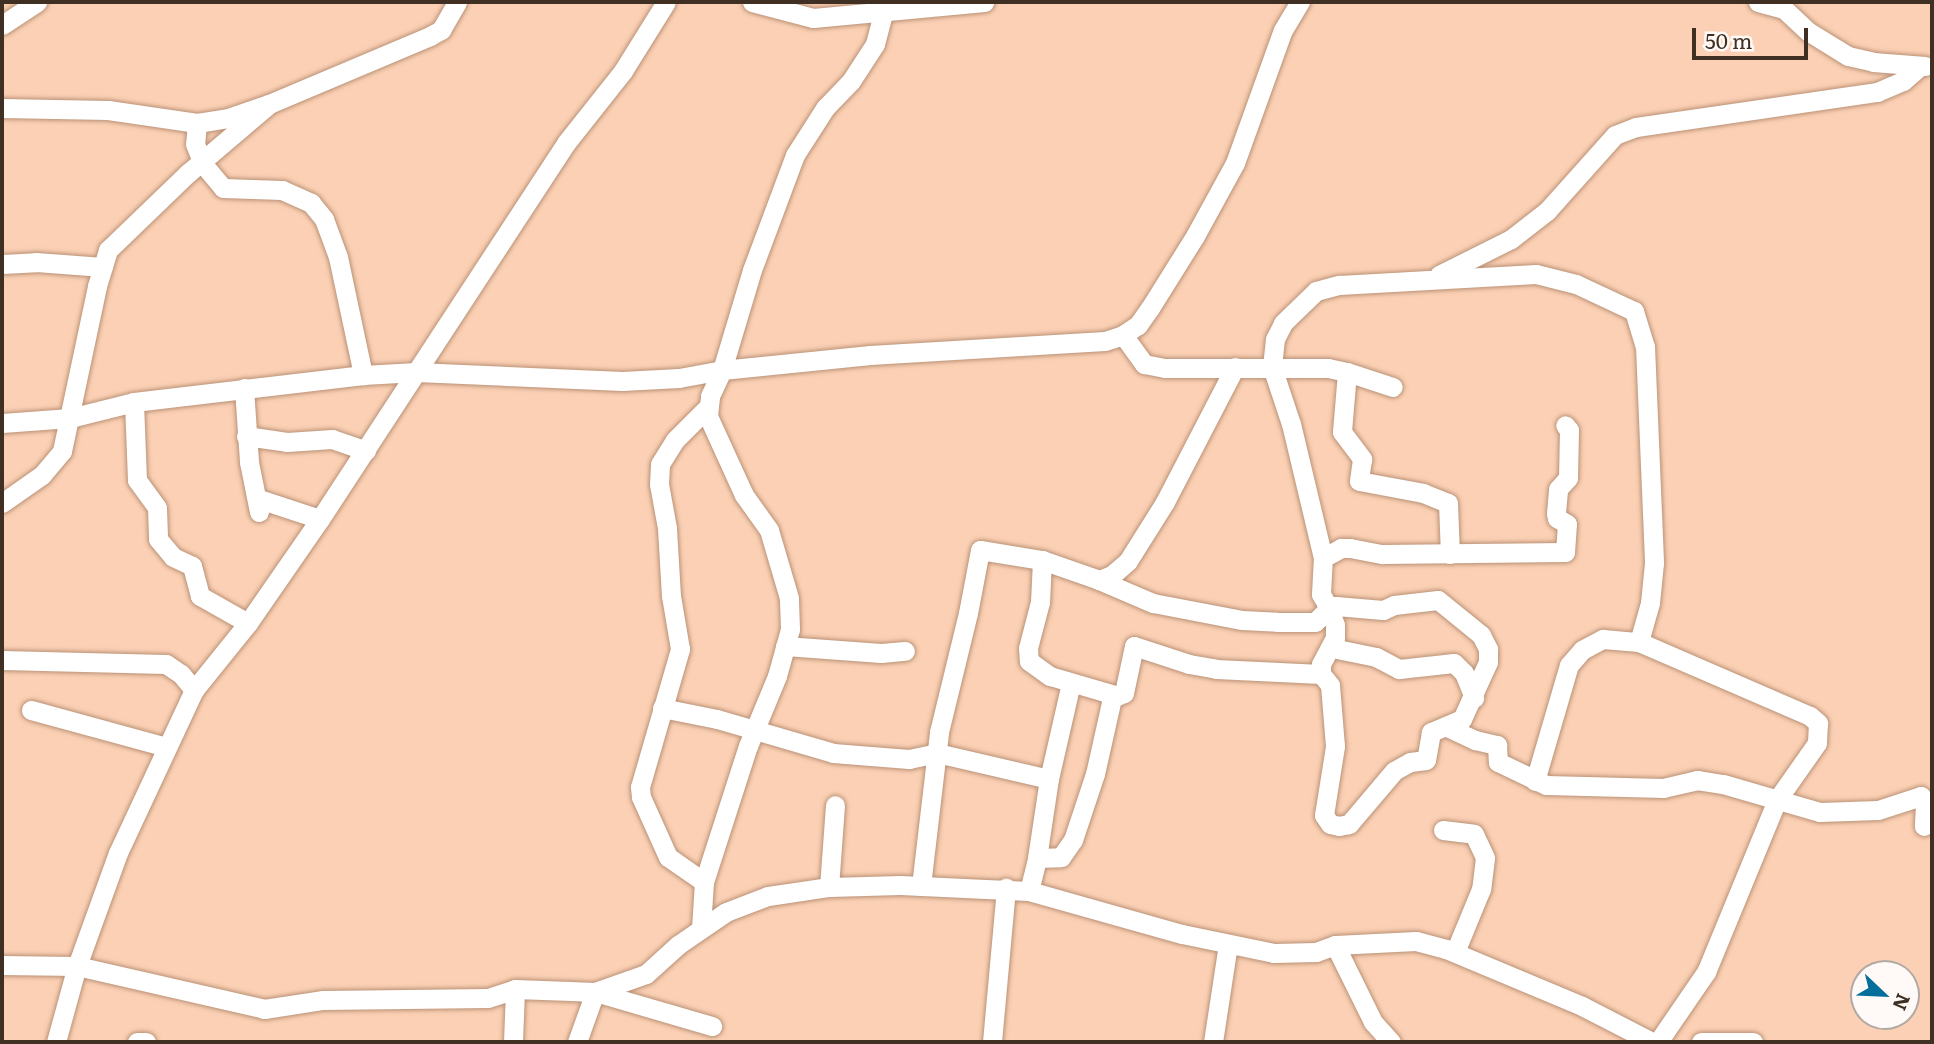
<!DOCTYPE html>
<html>
<head>
<meta charset="utf-8">
<style>
	body { margin:0 }
	#map { position:relative; width:1934px; height:1044px; overflow:hidden; background:#fbd0b4; font-family:Literata,serif }
	div>[style] { position:absolute }
	[style*='--x'] { left:calc(var(--x)*1px); top:calc(var(--y)*1px); width:calc(var(--w)*1px); rotate:calc(var(--a)*1deg) }
	.roads { filter:drop-shadow(0 0 2px #ba9277) drop-shadow(0 0 2px #ba9277) }
	.minor>* { height:19px; margin:-9.5px; padding:0 9.5px; transform-origin:9.5px; border-radius:9.5px; background:#fff }
	span { translate:-50% -50%; white-space:nowrap; text-align:center; line-height:1.15; -webkit-text-stroke:5px #fffaf7; paint-order:stroke }
	.frame { position:absolute; inset:0; border:4px solid #403024; pointer-events:none }
	.north { position:absolute; left:1850px; top:960px; width:70px; height:70px; box-sizing:border-box; background:#fffaf7; border:2px solid #b3a9a3; border-radius:50%; rotate:113deg; font-size:19px; font-weight:700; line-height:28px; text-align:center; color:#403024 }
	.north::after { content:''; display:block; margin:auto; width:24px; height:32px; background:#046f9b; clip-path:polygon(50% 0,100% 100%,50% 72%,0 100%) }
	.scale { position:absolute; left:1692px; top:28px; width:116px; height:32px; box-sizing:border-box; border:4px solid #403024; border-top:0; padding-left:9px; font-size:21px; line-height:24px; white-space:nowrap; color:#403024; -webkit-text-stroke:5px #fffaf7; paint-order:stroke }
</style>
</head>
<body>
<div id="map">
	<div class="roads">
		<div class="minor">
			<i style="--x:752;--y:2;--w:63;--a:14.7"></i>
			<i style="--x:813;--y:18;--w:172;--a:-5.3"></i>
			<i style="--x:1758;--y:2;--w:27;--a:15"></i>
			<i style="--x:1784;--y:9;--w:34;--a:43"></i>
			<i style="--x:1809;--y:32;--w:46;--a:31.6"></i>
			<i style="--x:1848;--y:56;--w:26;--a:13"></i>
			<i style="--x:1873;--y:62;--w:52;--a:4.4"></i>
			<i style="--x:2;--y:25;--w:42;--a:-33.3"></i>
			<i style="--x:2;--y:108;--w:106;--a:1.1"></i>
			<i style="--x:108;--y:110;--w:90;--a:8.3"></i>
			<i style="--x:197;--y:123;--w:31;--a:-9"></i>
			<i style="--x:228;--y:118;--w:43;--a:-18.9"></i>
			<i style="--x:269;--y:104;--w:175;--a:-22.9"></i>
			<i style="--x:430;--y:36;--w:13;--a:-29"></i>
			<i style="--x:441;--y:30;--w:32;--a:-60"></i>
			<i style="--x:197;--y:123;--w:21;--a:95"></i>
			<i style="--x:195;--y:144;--w:22;--a:68"></i>
			<i style="--x:203;--y:164;--w:31;--a:50"></i>
			<i style="--x:223;--y:188;--w:59;--a:1.9"></i>
			<i style="--x:282;--y:190;--w:32;--a:24"></i>
			<i style="--x:311;--y:203;--w:21;--a:51"></i>
			<i style="--x:324;--y:219;--w:40;--a:69.8"></i>
			<i style="--x:338;--y:257;--w:121;--a:78"></i>
			<i style="--x:2;--y:264;--w:34;--a:-3"></i>
			<i style="--x:36;--y:262;--w:67;--a:4.3"></i>
			<i style="--x:1439;--y:275;--w:80;--a:-26.6"></i>
			<i style="--x:1511;--y:239;--w:46;--a:-37.9"></i>
			<i style="--x:1547;--y:211;--w:102;--a:-48.2"></i>
			<i style="--x:1615;--y:135;--w:22;--a:-21"></i>
			<i style="--x:1636;--y:127;--w:244;--a:-8.3"></i>
			<i style="--x:1877;--y:92;--w:28;--a:-23"></i>
			<i style="--x:1903;--y:81;--w:23;--a:-41"></i>
			<i style="--x:1123;--y:335;--w:36;--a:54"></i>
			<i style="--x:1144;--y:364;--w:21;--a:11"></i>
			<i style="--x:1165;--y:368;--w:163;--a:0"></i>
			<i style="--x:1328;--y:368;--w:19;--a:12"></i>
			<i style="--x:1347;--y:372;--w:60;--a:94.8"></i>
			<i style="--x:1342;--y:432;--w:34;--a:53"></i>
			<i style="--x:1362;--y:459;--w:22;--a:98"></i>
			<i style="--x:1359;--y:481;--w:65;--a:10.6"></i>
			<i style="--x:1423;--y:493;--w:27;--a:22"></i>
			<i style="--x:1448;--y:503;--w:51;--a:87.8"></i>
			<i style="--x:1347;--y:372;--w:48;--a:18.1"></i>
			<i style="--x:244;--y:388;--w:74;--a:86.1"></i>
			<i style="--x:249;--y:462;--w:51;--a:78.7"></i>
			<i style="--x:134;--y:402;--w:78;--a:87.8"></i>
			<i style="--x:137;--y:480;--w:34;--a:54"></i>
			<i style="--x:157;--y:508;--w:31;--a:88"></i>
			<i style="--x:158;--y:539;--w:23;--a:50"></i>
			<i style="--x:173;--y:557;--w:21;--a:25"></i>
			<i style="--x:192;--y:566;--w:31;--a:75"></i>
			<i style="--x:200;--y:596;--w:55;--a:29.4"></i>
			<i style="--x:2;--y:423;--w:68;--a:-4.2"></i>
			<i style="--x:70;--y:418;--w:66;--a:-14"></i>
			<i style="--x:134;--y:402;--w:231;--a:-6.7"></i>
			<i style="--x:363;--y:375;--w:53;--a:-3.2"></i>
			<i style="--x:416;--y:372;--w:206;--a:2.5"></i>
			<i style="--x:622;--y:381;--w:57;--a:-3"></i>
			<i style="--x:679;--y:378;--w:44;--a:-10.5"></i>
			<i style="--x:722;--y:370;--w:149;--a:-5.8"></i>
			<i style="--x:870;--y:355;--w:235;--a:-3.4"></i>
			<i style="--x:1105;--y:341;--w:19;--a:-18"></i>
			<i style="--x:1123;--y:335;--w:18;--a:-34"></i>
			<i style="--x:1138;--y:325;--w:21;--a:-55"></i>
			<i style="--x:1150;--y:308;--w:85;--a:-58"></i>
			<i style="--x:1195;--y:236;--w:83;--a:-61.3"></i>
			<i style="--x:1235;--y:163;--w:141;--a:-70.2"></i>
			<i style="--x:1283;--y:30;--w:33;--a:-59"></i>
			<i style="--x:246;--y:436;--w:41;--a:8.3"></i>
			<i style="--x:287;--y:442;--w:45;--a:-3.8"></i>
			<i style="--x:332;--y:439;--w:36;--a:19"></i>
			<i style="--x:259;--y:499;--w:64;--a:18.2"></i>
			<i style="--x:2;--y:503;--w:49;--a:-35"></i>
			<i style="--x:42;--y:475;--w:31;--a:-50"></i>
			<i style="--x:62;--y:451;--w:169;--a:-78"></i>
			<i style="--x:97;--y:286;--w:38;--a:-73"></i>
			<i style="--x:108;--y:250;--w:111;--a:-43.9"></i>
			<i style="--x:188;--y:173;--w:106;--a:-40.4"></i>
			<i style="--x:1323;--y:558;--w:138;--a:-103.4"></i>
			<i style="--x:1291;--y:424;--w:60;--a:-108.4"></i>
			<i style="--x:1272;--y:367;--w:28;--a:-84"></i>
			<i style="--x:1275;--y:339;--w:18;--a:-63"></i>
			<i style="--x:1283;--y:323;--w:46;--a:-44.1"></i>
			<i style="--x:1316;--y:291;--w:24;--a:-15"></i>
			<i style="--x:1339;--y:285;--w:197;--a:-3.2"></i>
			<i style="--x:1536;--y:274;--w:41;--a:14"></i>
			<i style="--x:1576;--y:284;--w:64;--a:25"></i>
			<i style="--x:1634;--y:311;--w:37;--a:73"></i>
			<i style="--x:1645;--y:346;--w:217;--a:87.6"></i>
			<i style="--x:1654;--y:563;--w:40;--a:95.7"></i>
			<i style="--x:1650;--y:603;--w:41;--a:105.8"></i>
			<i style="--x:1042;--y:560;--w:42;--a:92.7"></i>
			<i style="--x:1040;--y:602;--w:48;--a:104.6"></i>
			<i style="--x:1028;--y:648;--w:13;--a:86"></i>
			<i style="--x:1029;--y:661;--w:26;--a:36"></i>
			<i style="--x:1050;--y:676;--w:68;--a:16.3"></i>
			<i style="--x:1099;--y:580;--w:59;--a:23.1"></i>
			<i style="--x:1153;--y:603;--w:91;--a:10.8"></i>
			<i style="--x:1242;--y:620;--w:35;--a:3"></i>
			<i style="--x:1277;--y:622;--w:38;--a:0"></i>
			<i style="--x:1315;--y:622;--w:20;--a:-45"></i>
			<i style="--x:1329;--y:608;--w:7;--a:-16"></i>
			<i style="--x:1336;--y:606;--w:47;--a:4.9"></i>
			<i style="--x:1383;--y:610;--w:12;--a:-24"></i>
			<i style="--x:1394;--y:605;--w:44;--a:-6.5"></i>
			<i style="--x:1438;--y:600;--w:55;--a:39.1"></i>
			<i style="--x:1481;--y:635;--w:16;--a:63"></i>
			<i style="--x:1488;--y:649;--w:13;--a:90"></i>
			<i style="--x:1488;--y:662;--w:63;--a:114.5"></i>
			<i style="--x:1462;--y:719;--w:34;--a:157"></i>
			<i style="--x:1431;--y:732;--w:28;--a:100"></i>
			<i style="--x:1426;--y:760;--w:16;--a:173"></i>
			<i style="--x:1410;--y:762;--w:18;--a:151"></i>
			<i style="--x:1394;--y:771;--w:70;--a:130.3"></i>
			<i style="--x:1349;--y:824;--w:10;--a:169"></i>
			<i style="--x:1339;--y:826;--w:9;--a:-167"></i>
			<i style="--x:1330;--y:824;--w:11;--a:-124"></i>
			<i style="--x:1324;--y:815;--w:70;--a:-80.9"></i>
			<i style="--x:1335;--y:746;--w:61;--a:-94.7"></i>
			<i style="--x:1330;--y:685;--w:14;--a:-129"></i>
			<i style="--x:1321;--y:674;--w:10;--a:-90"></i>
			<i style="--x:1321;--y:664;--w:30;--a:-62"></i>
			<i style="--x:1335;--y:638;--w:13;--a:-90"></i>
			<i style="--x:1335;--y:625;--w:18;--a:-109"></i>
			<i style="--x:1329;--y:608;--w:16;--a:-120"></i>
			<i style="--x:1321;--y:594;--w:36;--a:-87"></i>
			<i style="--x:1323;--y:558;--w:21;--a:-29"></i>
			<i style="--x:1341;--y:548;--w:9;--a:0"></i>
			<i style="--x:1350;--y:548;--w:33;--a:11"></i>
			<i style="--x:1382;--y:554;--w:183;--a:-0.6"></i>
			<i style="--x:1565;--y:552;--w:28;--a:-86"></i>
			<i style="--x:1567;--y:524;--w:12;--a:-149"></i>
			<i style="--x:1557;--y:518;--w:5;--a:-101"></i>
			<i style="--x:1556;--y:513;--w:24;--a:-85"></i>
			<i style="--x:1558;--y:489;--w:15;--a:-48"></i>
			<i style="--x:1568;--y:478;--w:48;--a:-88.8"></i>
			<i style="--x:1569;--y:430;--w:6;--a:-129"></i>
			<i style="--x:785;--y:646;--w:96;--a:4.2"></i>
			<i style="--x:881;--y:653;--w:24;--a:-5"></i>
			<i style="--x:1332;--y:648;--w:45;--a:11.6"></i>
			<i style="--x:1376;--y:657;--w:26;--a:28"></i>
			<i style="--x:1399;--y:669;--w:55;--a:-6.2"></i>
			<i style="--x:1454;--y:663;--w:14;--a:45"></i>
			<i style="--x:1464;--y:673;--w:27;--a:68"></i>
			<i style="--x:2;--y:660;--w:164;--a:1.4"></i>
			<i style="--x:166;--y:664;--w:18;--a:34"></i>
			<i style="--x:181;--y:674;--w:21;--a:51"></i>
			<i style="--x:662;--y:708;--w:56;--a:11.3"></i>
			<i style="--x:717;--y:719;--w:121;--a:16.3"></i>
			<i style="--x:833;--y:753;--w:76;--a:4.5"></i>
			<i style="--x:909;--y:759;--w:29;--a:-12"></i>
			<i style="--x:937;--y:753;--w:115;--a:13.1"></i>
			<i style="--x:31;--y:710;--w:140;--a:15.3"></i>
			<i style="--x:1447;--y:727;--w:31;--a:25"></i>
			<i style="--x:1475;--y:740;--w:23;--a:13"></i>
			<i style="--x:1497;--y:745;--w:17;--a:87"></i>
			<i style="--x:1498;--y:762;--w:53;--a:25.6"></i>
			<i style="--x:1546;--y:785;--w:117;--a:1.5"></i>
			<i style="--x:1663;--y:788;--w:35;--a:-13"></i>
			<i style="--x:1697;--y:780;--w:26;--a:9"></i>
			<i style="--x:1723;--y:784;--w:101;--a:16.1"></i>
			<i style="--x:1820;--y:812;--w:58;--a:-2"></i>
			<i style="--x:1878;--y:810;--w:45;--a:-18"></i>
			<i style="--x:1921;--y:796;--w:9;--a:63"></i>
			<i style="--x:1925;--y:804;--w:22;--a:93"></i>
			<i style="--x:1535;--y:781;--w:121;--a:-73.7"></i>
			<i style="--x:1569;--y:665;--w:20;--a:-49"></i>
			<i style="--x:1582;--y:650;--w:24;--a:-28"></i>
			<i style="--x:1603;--y:639;--w:36;--a:5"></i>
			<i style="--x:1639;--y:642;--w:186;--a:23.4"></i>
			<i style="--x:1810;--y:716;--w:11;--a:41"></i>
			<i style="--x:1818;--y:723;--w:20;--a:93"></i>
			<i style="--x:1817;--y:743;--w:70;--a:125.1"></i>
			<i style="--x:1777;--y:800;--w:186;--a:112.4"></i>
			<i style="--x:1706;--y:972;--w:85;--a:124.4"></i>
			<i style="--x:1443;--y:830;--w:31;--a:7"></i>
			<i style="--x:1474;--y:834;--w:26;--a:65"></i>
			<i style="--x:1485;--y:858;--w:31;--a:97"></i>
			<i style="--x:1481;--y:889;--w:68;--a:112.4"></i>
			<i style="--x:1037;--y:858;--w:80;--a:-81.4"></i>
			<i style="--x:1049;--y:779;--w:98;--a:-77.1"></i>
			<i style="--x:704;--y:882;--w:44;--a:-145.2"></i>
			<i style="--x:668;--y:857;--w:66;--a:-114.2"></i>
			<i style="--x:641;--y:797;--w:10;--a:-96"></i>
			<i style="--x:640;--y:787;--w:144;--a:-73.8"></i>
			<i style="--x:680;--y:649;--w:54;--a:-99.6"></i>
			<i style="--x:671;--y:596;--w:68;--a:-93.4"></i>
			<i style="--x:667;--y:528;--w:45;--a:-100.3"></i>
			<i style="--x:659;--y:484;--w:20;--a:-87"></i>
			<i style="--x:660;--y:464;--w:28;--a:-58"></i>
			<i style="--x:675;--y:440;--w:47;--a:-45"></i>
			<i style="--x:921;--y:886;--w:155;--a:-83.3"></i>
			<i style="--x:939;--y:732;--w:122;--a:-76.3"></i>
			<i style="--x:968;--y:613;--w:64;--a:-79.2"></i>
			<i style="--x:980;--y:550;--w:63;--a:9.2"></i>
			<i style="--x:1042;--y:560;--w:60;--a:19.3"></i>
			<i style="--x:1099;--y:580;--w:14;--a:-21"></i>
			<i style="--x:1112;--y:575;--w:21;--a:-41"></i>
			<i style="--x:1128;--y:561;--w:70;--a:-57.9"></i>
			<i style="--x:1165;--y:502;--w:152;--a:-62.6"></i>
			<i style="--x:829;--y:887;--w:82;--a:-85.8"></i>
			<i style="--x:1029;--y:891;--w:34;--a:-76"></i>
			<i style="--x:1037;--y:858;--w:24;--a:-2"></i>
			<i style="--x:1061;--y:857;--w:21;--a:-55"></i>
			<i style="--x:1073;--y:840;--w:70;--a:-71.6"></i>
			<i style="--x:1095;--y:774;--w:78;--a:-77.4"></i>
			<i style="--x:1112;--y:698;--w:13;--a:-23"></i>
			<i style="--x:1124;--y:693;--w:48;--a:-78"></i>
			<i style="--x:1134;--y:646;--w:58;--a:18.1"></i>
			<i style="--x:1189;--y:664;--w:27;--a:10"></i>
			<i style="--x:1216;--y:669;--w:105;--a:2.7"></i>
			<i style="--x:701;--y:928;--w:46;--a:-86.3"></i>
			<i style="--x:704;--y:882;--w:143;--a:-72.1"></i>
			<i style="--x:748;--y:746;--w:76;--a:-67.5"></i>
			<i style="--x:777;--y:676;--w:49;--a:-74.5"></i>
			<i style="--x:790;--y:629;--w:31;--a:-92"></i>
			<i style="--x:789;--y:598;--w:71;--a:-106.4"></i>
			<i style="--x:769;--y:530;--w:43;--a:-125.5"></i>
			<i style="--x:744;--y:495;--w:87;--a:-114.5"></i>
			<i style="--x:708;--y:416;--w:20;--a:-84"></i>
			<i style="--x:710;--y:396;--w:29;--a:-65"></i>
			<i style="--x:722;--y:370;--w:104;--a:-73.3"></i>
			<i style="--x:752;--y:270;--w:123;--a:-69.5"></i>
			<i style="--x:795;--y:155;--w:56;--a:-57.4"></i>
			<i style="--x:825;--y:108;--w:37;--a:-46"></i>
			<i style="--x:851;--y:81;--w:44;--a:-57"></i>
			<i style="--x:875;--y:44;--w:43;--a:-75.3"></i>
			<i style="--x:1335;--y:945;--w:81;--a:-2.8"></i>
			<i style="--x:1416;--y:941;--w:31;--a:15"></i>
			<i style="--x:1446;--y:949;--w:147;--a:22.7"></i>
			<i style="--x:1582;--y:1006;--w:79;--a:27.2"></i>
			<i style="--x:2;--y:965;--w:75;--a:0.8"></i>
			<i style="--x:77;--y:966;--w:120;--a:-70.1"></i>
			<i style="--x:118;--y:853;--w:180;--a:-65"></i>
			<i style="--x:194;--y:690;--w:86;--a:-51.1"></i>
			<i style="--x:248;--y:623;--w:126;--a:-55.3"></i>
			<i style="--x:320;--y:519;--w:449;--a:-56.8"></i>
			<i style="--x:566;--y:143;--w:92;--a:-51.6"></i>
			<i style="--x:623;--y:71;--w:81;--a:-58.1"></i>
			<i style="--x:56;--y:1042;--w:79;--a:-74.6"></i>
			<i style="--x:77;--y:966;--w:192;--a:12.9"></i>
			<i style="--x:264;--y:1009;--w:60;--a:-8.7"></i>
			<i style="--x:323;--y:1000;--w:165;--a:-0.7"></i>
			<i style="--x:488;--y:998;--w:28;--a:-18"></i>
			<i style="--x:515;--y:989;--w:80;--a:2.1"></i>
			<i style="--x:595;--y:992;--w:54;--a:-19.4"></i>
			<i style="--x:646;--y:974;--w:43;--a:-42.2"></i>
			<i style="--x:678;--y:945;--w:58;--a:-34.5"></i>
			<i style="--x:726;--y:912;--w:45;--a:-20.9"></i>
			<i style="--x:768;--y:896;--w:62;--a:-8.4"></i>
			<i style="--x:829;--y:887;--w:71;--a:-1.6"></i>
			<i style="--x:900;--y:885;--w:129;--a:2.7"></i>
			<i style="--x:1029;--y:891;--w:159;--a:15.7"></i>
			<i style="--x:1182;--y:934;--w:94;--a:11.7"></i>
			<i style="--x:1274;--y:953;--w:42;--a:-1.4"></i>
			<i style="--x:1316;--y:952;--w:20;--a:-20"></i>
			<i style="--x:1335;--y:945;--w:86;--a:63.7"></i>
			<i style="--x:1373;--y:1022;--w:27;--a:48"></i>
			<i style="--x:137;--y:1042;--w:9;--a:0"></i>
			<i style="--x:513;--y:1042;--w:53;--a:-87.8"></i>
			<i style="--x:577;--y:1042;--w:53;--a:-70.2"></i>
			<i style="--x:595;--y:992;--w:122;--a:16.2"></i>
			<i style="--x:992;--y:1042;--w:155;--a:-84.8"></i>
			<i style="--x:1213;--y:1042;--w:99;--a:-81.3"></i>
			<i style="--x:1701;--y:1042;--w:52;--a:0"></i>
		</div>
	</div>
	<div class="frame"></div>
	<div class="north">N</div>
	<div class="scale">50 m</div>
</div>
</body>
</html>
